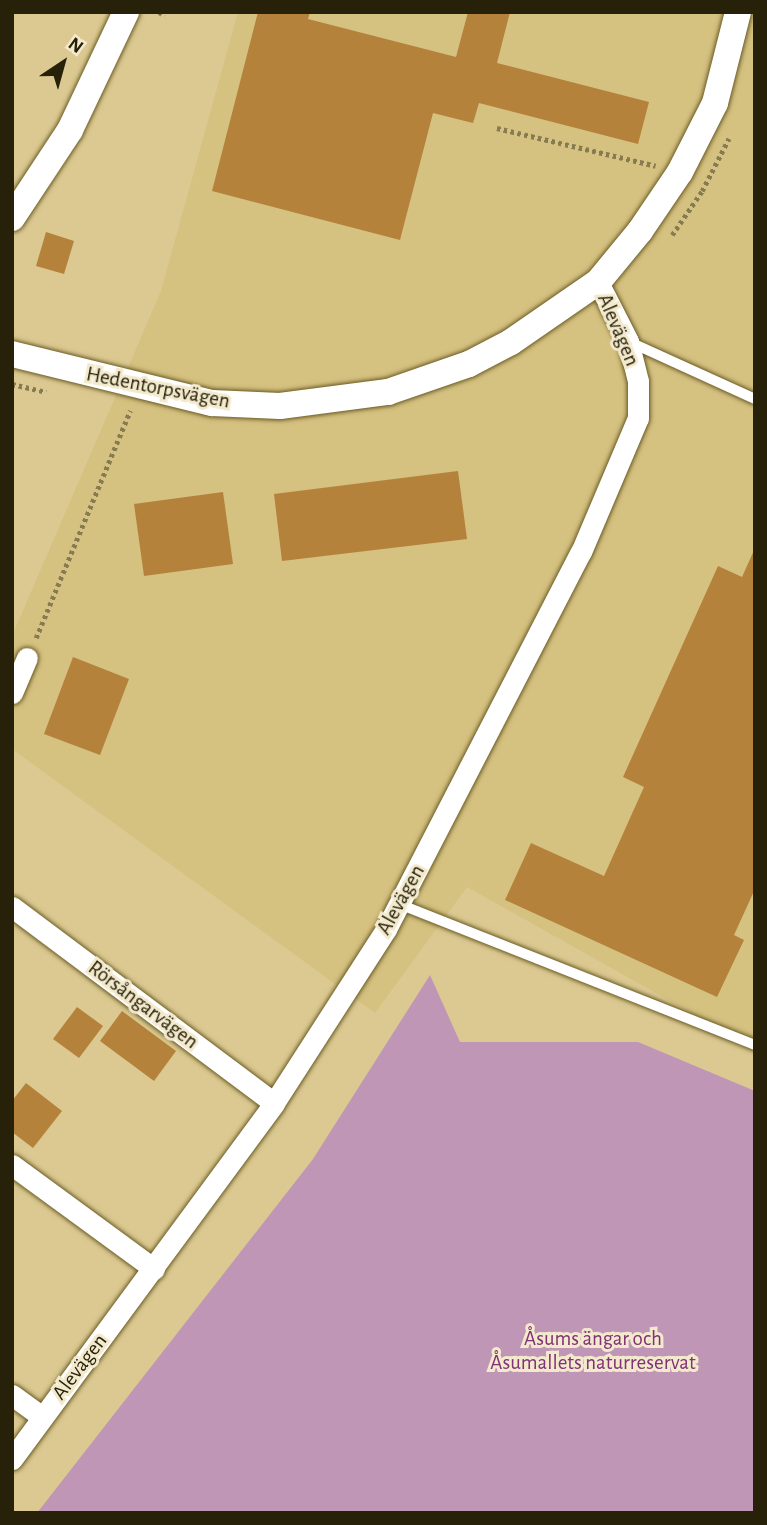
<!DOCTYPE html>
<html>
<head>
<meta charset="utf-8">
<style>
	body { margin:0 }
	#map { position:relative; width:767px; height:1525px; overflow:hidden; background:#dbc991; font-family:"Alegreya Sans",sans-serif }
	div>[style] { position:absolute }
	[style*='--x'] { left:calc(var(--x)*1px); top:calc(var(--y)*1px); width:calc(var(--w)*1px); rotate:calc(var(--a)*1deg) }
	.built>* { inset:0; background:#d5c180 }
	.green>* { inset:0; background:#c096b7 }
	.building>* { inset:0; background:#b5823b }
	.path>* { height:4.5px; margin-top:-2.25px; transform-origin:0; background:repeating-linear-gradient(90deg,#877b52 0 3.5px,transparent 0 7px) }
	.roads { filter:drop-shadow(0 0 2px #6b5c25) drop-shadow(0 0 2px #6b5c25) }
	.service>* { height:10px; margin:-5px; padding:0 5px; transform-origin:5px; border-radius:5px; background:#fff }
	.minor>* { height:21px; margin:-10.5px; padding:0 10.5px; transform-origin:10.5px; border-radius:10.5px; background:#fff }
	.tertiary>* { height:26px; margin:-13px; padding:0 13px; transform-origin:13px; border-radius:13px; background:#fff }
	span { translate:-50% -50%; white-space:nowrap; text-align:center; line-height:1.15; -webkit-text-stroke:6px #f3eace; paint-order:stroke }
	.street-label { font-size:21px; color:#27210a }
	.park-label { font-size:21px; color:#813276 }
	.frame { position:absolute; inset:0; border:14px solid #27210a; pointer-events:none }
	.north { position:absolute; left:28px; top:28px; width:70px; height:70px; -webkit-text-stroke:5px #f3eace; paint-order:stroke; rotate:36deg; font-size:19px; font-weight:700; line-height:28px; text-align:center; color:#27210a }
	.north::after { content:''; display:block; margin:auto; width:24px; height:32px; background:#27210a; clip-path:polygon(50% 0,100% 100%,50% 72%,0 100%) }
</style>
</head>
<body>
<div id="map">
	<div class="built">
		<i style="clip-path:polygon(238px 12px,755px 12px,754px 1048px,467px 887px,375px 1013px,12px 749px,12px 636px,161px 291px)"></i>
	</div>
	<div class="green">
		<i style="clip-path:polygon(430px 975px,460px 1042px,638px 1042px,755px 1091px,755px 1513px,37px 1513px,313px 1159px)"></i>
	</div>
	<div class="building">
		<i style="clip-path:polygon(258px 12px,310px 12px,308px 19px,456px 57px,468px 12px,510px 12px,497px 63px,649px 102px,638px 144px,479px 103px,473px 123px,433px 113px,400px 240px,212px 191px)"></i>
		<i style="clip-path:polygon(46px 232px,74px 241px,64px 274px,36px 266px)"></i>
		<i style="clip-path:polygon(458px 471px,467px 539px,282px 561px,274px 494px)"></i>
		<i style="clip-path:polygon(223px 492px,233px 564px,144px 576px,134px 504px)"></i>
		<i style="clip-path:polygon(755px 548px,755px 889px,734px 935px,744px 940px,717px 997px,505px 900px,531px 843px,604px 876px,644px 787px,623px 777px,718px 566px,742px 577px)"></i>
		<i style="clip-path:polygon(73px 657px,129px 679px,100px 755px,44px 734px)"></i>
		<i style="clip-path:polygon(77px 1007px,103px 1026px,79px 1058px,53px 1039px)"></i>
		<i style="clip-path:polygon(122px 1011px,176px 1051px,154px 1081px,100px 1041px)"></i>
		<i style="clip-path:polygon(26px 1083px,62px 1111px,33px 1148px,12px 1132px,12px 1101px)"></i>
	</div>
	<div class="path">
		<i style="--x:159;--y:12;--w:7;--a:27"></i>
		<i style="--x:497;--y:128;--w:163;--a:13.4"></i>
		<i style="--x:672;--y:235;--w:53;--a:-55.7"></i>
		<i style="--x:702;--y:191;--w:59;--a:-63"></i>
		<i style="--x:12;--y:384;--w:35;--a:13"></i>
		<i style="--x:36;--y:638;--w:246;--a:-67.5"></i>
	</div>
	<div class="roads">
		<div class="service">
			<i style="--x:630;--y:342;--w:137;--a:24.5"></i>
			<i style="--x:399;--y:904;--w:383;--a:21.6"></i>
		</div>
		<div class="minor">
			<i style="--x:12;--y:693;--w:38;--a:-67"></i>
			<i style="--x:12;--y:907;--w:327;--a:36.8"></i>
			<i style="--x:12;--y:1165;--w:176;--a:36.2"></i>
			<i style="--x:12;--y:1395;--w:37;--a:36"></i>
			<i style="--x:12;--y:1459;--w:442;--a:-53.6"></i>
			<i style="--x:274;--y:1103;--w:207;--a:-57.2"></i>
			<i style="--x:386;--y:929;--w:424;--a:-62.7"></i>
			<i style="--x:581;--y:552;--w:146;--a:-67"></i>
			<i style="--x:638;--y:418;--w:37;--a:-90"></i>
			<i style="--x:638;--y:381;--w:41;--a:-104"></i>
			<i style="--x:628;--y:341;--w:66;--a:-117"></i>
		</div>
		<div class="tertiary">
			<i style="--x:12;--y:218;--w:105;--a:-56.6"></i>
			<i style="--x:70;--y:130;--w:131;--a:-64.6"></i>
			<i style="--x:12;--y:354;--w:206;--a:13.8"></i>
			<i style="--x:212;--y:403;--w:68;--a:2.5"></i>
			<i style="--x:280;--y:406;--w:109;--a:-7.4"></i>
			<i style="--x:388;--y:392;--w:86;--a:-19.1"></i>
			<i style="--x:469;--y:364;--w:47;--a:-27.6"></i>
			<i style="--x:511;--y:342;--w:106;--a:-34.6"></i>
			<i style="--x:598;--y:282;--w:66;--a:-50.5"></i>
			<i style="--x:640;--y:231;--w:71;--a:-55.9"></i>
			<i style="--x:680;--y:172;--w:77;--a:-63.1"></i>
			<i style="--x:715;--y:103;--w:94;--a:-75.8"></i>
		</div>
	</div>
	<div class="street-label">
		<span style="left:618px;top:330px;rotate:67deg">Alevägen</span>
		<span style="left:158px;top:388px;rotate:11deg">Hedentorpsvägen</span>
		<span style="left:401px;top:900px;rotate:-61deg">Alevägen</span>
		<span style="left:143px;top:1005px;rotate:37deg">Rörsångarvägen</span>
		<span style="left:80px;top:1367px;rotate:-53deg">Alevägen</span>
	</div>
	<div class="park-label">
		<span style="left:593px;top:1351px">Åsums ängar och<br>Åsumallets naturreservat</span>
	</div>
	<div class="frame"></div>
	<div class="north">N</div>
</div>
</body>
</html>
